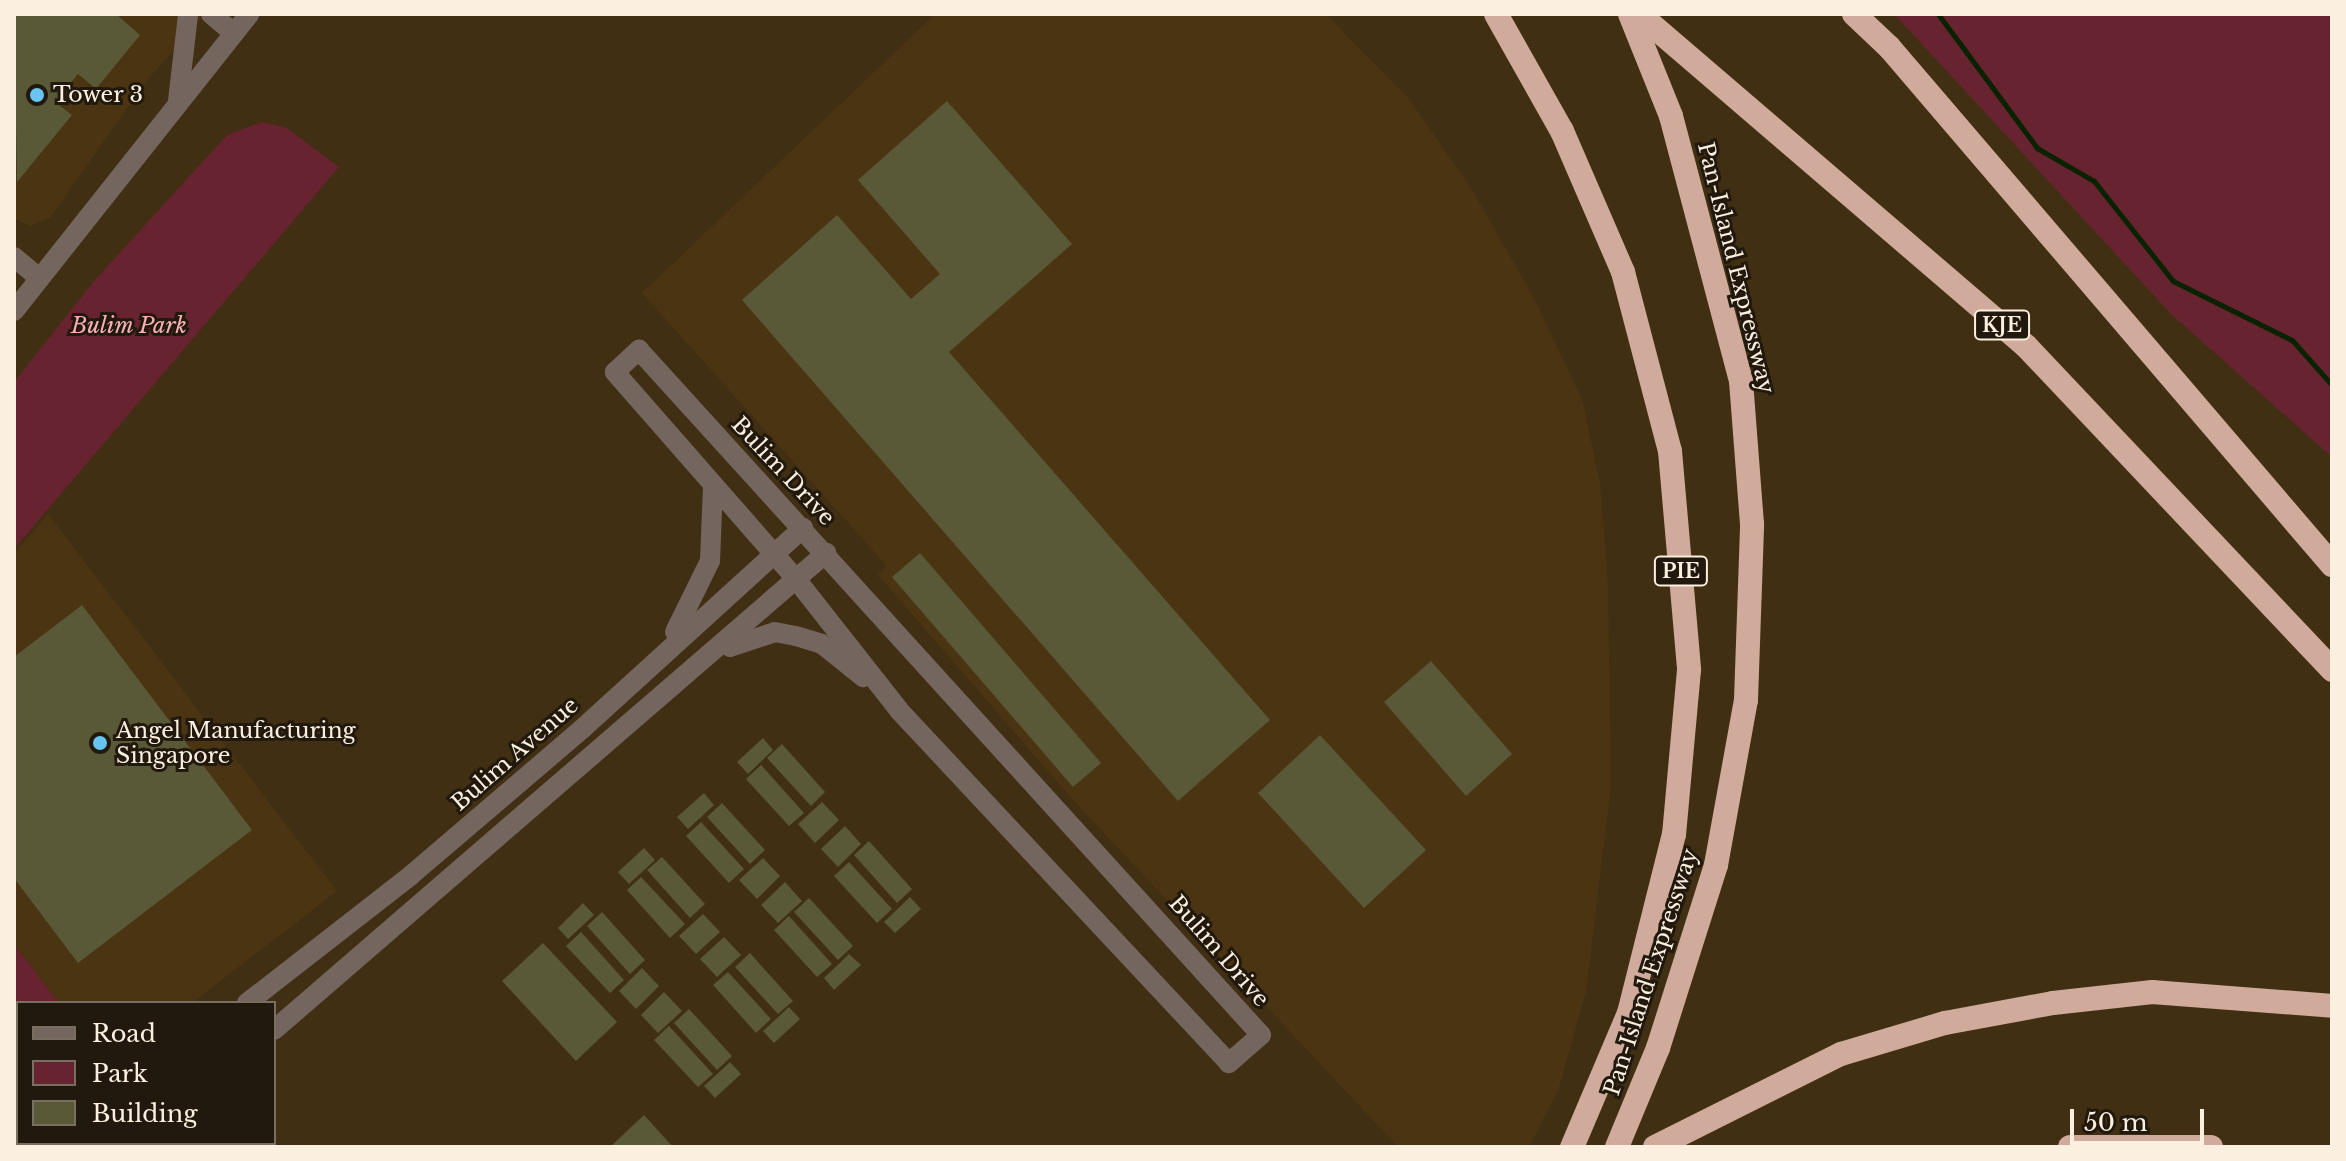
<!DOCTYPE html>
<html>
<head>
<meta charset="utf-8">
<style>
	body { margin:0 }
	#map { position:relative; width:2346px; height:1161px; overflow:hidden; background:#412f13; font-family:"Libre Baskerville",serif }
	div>[style] { position:absolute }
	[style*='--x'] { left:calc(var(--x)*1px); top:calc(var(--y)*1px); width:calc(var(--w)*1px); rotate:calc(var(--a)*1deg) }
	.built>* { inset:0; background:#4b3411 }
	.green>* { inset:0; background:#67232f }
	.stream>* { height:5px; margin:-2.5px; padding:0 2.5px; transform-origin:2.5px; border-radius:2.5px; background:#092201 }
	.building>* { inset:0; background:#595837 }
	.minor>* { height:20px; margin:-10px; padding:0 10px; transform-origin:10px; border-radius:10px; background:#75655f }
	.highway>* { height:24px; margin:-12px; padding:0 12px; transform-origin:12px; border-radius:12px; background:#d0aa9a }
	.dots>* { width:22px; height:22px; translate:-50% -50%; box-sizing:border-box; border:4px solid #21190d; border-radius:50% }
	span { translate:-50% -50%; white-space:nowrap; text-align:center; line-height:1.15; -webkit-text-stroke:6px #21190d; paint-order:stroke }
	.shield-label span { padding:2px 6px; background:#21190d; border:2px solid; border-radius:6px; -webkit-text-stroke-width:0 }
	.shield-label { font-size:20px; color:#fbefdf; font-weight:700 }
	.poi-label { font-size:22px; color:#fbefdf }
	.left { translate:0 -50%; text-align:left }
	.street-label { font-size:22px; color:#fbefdf }
	.park-label { font-size:22px; color:#f7b0b6; font-style:italic }
	.frame { position:absolute; inset:0; border:16px solid #fbefdf; pointer-events:none }
	.legend { position:absolute; left:16px; top:1001px; width:260px; height:144px; box-sizing:border-box; background:#21190d; border:2px solid #786f61; margin:0; padding:10px 14px; list-style:none; font-size:24px; color:#fbefdf }
	.legend li { display:flex; align-items:center; gap:16px; height:40px }
	.legend b { width:40px; border:2px solid #786f61 }
	.scale { position:absolute; left:2070px; top:1109px; width:134px; height:36px; box-sizing:border-box; border:4px solid #fbefdf; border-top:0; padding-left:10px; font-size:24px; line-height:28px; white-space:nowrap; color:#fbefdf; -webkit-text-stroke:6px #21190d; paint-order:stroke }
</style>
</head>
<body>
<div id="map">
	<div class="built">
		<i style="clip-path:polygon(14px 14px,205px 14px,144px 84px,50px 218px,30px 226px,14px 218px)"></i>
		<i style="clip-path:polygon(935px 14px,1326px 14px,1409px 99px,1471px 188px,1535px 300px,1583px 402px,1600px 484px,1608px 584px,1611px 786px,1586px 991px,1559px 1088px,1529px 1147px,1398px 1147px,1074px 801px,878px 575px,887px 566px,642px 293px)"></i>
		<i style="clip-path:polygon(48px 514px,337px 891px,192px 1003px,59px 1003px,14px 944px,14px 554px)"></i>
	</div>
	<div class="green">
		<i style="clip-path:polygon(1894px 14px,2332px 14px,2332px 457px,2171px 314px)"></i>
		<i style="clip-path:polygon(261px 122px,285px 127px,339px 167px,14px 549px,14px 382px,94px 281px,227px 135px)"></i>
		<i style="clip-path:polygon(14px 944px,59px 1003px,18px 1003px,18px 1082px)"></i>
	</div>
	<div class="stream">
		<i style="--x:1938;--y:14;--w:167;--a:53.5"></i>
		<i style="--x:2037;--y:148;--w:66;--a:30.1"></i>
		<i style="--x:2094;--y:181;--w:127;--a:51.7"></i>
		<i style="--x:2173;--y:281;--w:133;--a:26.4"></i>
		<i style="--x:2292;--y:340;--w:60;--a:48.4"></i>
	</div>
	<div class="building">
		<i style="clip-path:polygon(14px 14px,116px 14px,140px 35px,96px 89px,78px 74px,55px 102px,72px 115px,17px 182px)"></i>
		<i style="clip-path:polygon(947px 101px,1072px 244px,949px 352px,1270px 720px,1178px 801px,742px 300px,837px 215px,911px 299px,940px 274px,858px 180px)"></i>
		<i style="clip-path:polygon(920px 553px,1101px 763px,1073px 787px,892px 577px)"></i>
		<i style="clip-path:polygon(82px 605px,252px 830px,78px 963px,14px 878px,14px 657px)"></i>
		<i style="clip-path:polygon(1431px 661px,1512px 754px,1466px 796px,1384px 702px)"></i>
		<i style="clip-path:polygon(1320px 735px,1426px 850px,1364px 908px,1258px 793px)"></i>
		<i style="clip-path:polygon(763px 738px,773px 750px,748px 774px,737px 762px)"></i>
		<i style="clip-path:polygon(782px 744px,825px 792px,811px 806px,767px 758px)"></i>
		<i style="clip-path:polygon(761px 765px,804px 813px,789px 826px,746px 779px)"></i>
		<i style="clip-path:polygon(704px 793px,714px 805px,688px 829px,677px 817px)"></i>
		<i style="clip-path:polygon(822px 802px,839px 820px,815px 843px,798px 824px)"></i>
		<i style="clip-path:polygon(722px 803px,765px 850px,750px 864px,707px 817px)"></i>
		<i style="clip-path:polygon(701px 822px,744px 869px,729px 883px,686px 836px)"></i>
		<i style="clip-path:polygon(845px 826px,861px 844px,838px 867px,821px 849px)"></i>
		<i style="clip-path:polygon(869px 841px,912px 889px,897px 903px,854px 855px)"></i>
		<i style="clip-path:polygon(644px 848px,655px 860px,629px 884px,618px 872px)"></i>
		<i style="clip-path:polygon(662px 857px,705px 904px,690px 918px,647px 870px)"></i>
		<i style="clip-path:polygon(763px 858px,780px 876px,757px 899px,739px 880px)"></i>
		<i style="clip-path:polygon(849px 862px,892px 909px,877px 923px,834px 876px)"></i>
		<i style="clip-path:polygon(641px 877px,685px 924px,670px 938px,627px 890px)"></i>
		<i style="clip-path:polygon(785px 882px,802px 901px,778px 923px,761px 905px)"></i>
		<i style="clip-path:polygon(910px 897px,921px 909px,895px 933px,884px 922px)"></i>
		<i style="clip-path:polygon(809px 898px,853px 946px,838px 960px,794px 912px)"></i>
		<i style="clip-path:polygon(583px 903px,594px 915px,568px 939px,558px 928px)"></i>
		<i style="clip-path:polygon(602px 912px,645px 960px,630px 974px,587px 926px)"></i>
		<i style="clip-path:polygon(703px 914px,720px 932px,696px 954px,679px 936px)"></i>
		<i style="clip-path:polygon(789px 916px,832px 964px,817px 977px,774px 930px)"></i>
		<i style="clip-path:polygon(581px 932px,624px 980px,610px 993px,566px 946px)"></i>
		<i style="clip-path:polygon(724px 937px,741px 955px,717px 977px,700px 959px)"></i>
		<i style="clip-path:polygon(543px 943px,617px 1022px,576px 1061px,502px 981px)"></i>
		<i style="clip-path:polygon(750px 953px,793px 1001px,778px 1014px,735px 967px)"></i>
		<i style="clip-path:polygon(849px 954px,861px 965px,834px 990px,824px 978px)"></i>
		<i style="clip-path:polygon(642px 968px,659px 986px,636px 1009px,619px 991px)"></i>
		<i style="clip-path:polygon(728px 972px,771px 1019px,756px 1033px,713px 985px)"></i>
		<i style="clip-path:polygon(664px 992px,682px 1011px,658px 1033px,641px 1015px)"></i>
		<i style="clip-path:polygon(789px 1007px,800px 1019px,774px 1043px,763px 1031px)"></i>
		<i style="clip-path:polygon(689px 1009px,732px 1056px,717px 1070px,674px 1023px)"></i>
		<i style="clip-path:polygon(669px 1026px,713px 1074px,698px 1087px,654px 1040px)"></i>
		<i style="clip-path:polygon(730px 1062px,741px 1074px,715px 1098px,704px 1086px)"></i>
		<i style="clip-path:polygon(644px 1115px,673px 1147px,610px 1147px)"></i>
	</div>
	<div class="minor">
		<i style="--x:211;--y:14;--w:30;--a:40"></i>
		<i style="--x:178;--y:101;--w:88;--a:-83.4"></i>
		<i style="--x:14;--y:257;--w:33;--a:40"></i>
		<i style="--x:14;--y:311;--w:379;--a:-51.6"></i>
		<i style="--x:639;--y:350;--w:925;--a:47.76"></i>
		<i style="--x:1261;--y:1035;--w:43;--a:138.8"></i>
		<i style="--x:1229;--y:1063;--w:483;--a:-133.1"></i>
		<i style="--x:899;--y:710;--w:167;--a:-128.2"></i>
		<i style="--x:796;--y:579;--w:275;--a:-131.2"></i>
		<i style="--x:615;--y:372;--w:33;--a:-43"></i>
		<i style="--x:675;--y:632;--w:79;--a:-63.8"></i>
		<i style="--x:710;--y:561;--w:74;--a:-87.7"></i>
		<i style="--x:730;--y:647;--w:47;--a:-18.4"></i>
		<i style="--x:775;--y:632;--w:21;--a:11"></i>
		<i style="--x:796;--y:636;--w:27;--a:17"></i>
		<i style="--x:822;--y:644;--w:53;--a:38.8"></i>
		<i style="--x:247;--y:1003;--w:207;--a:-37.9"></i>
		<i style="--x:410;--y:876;--w:226;--a:-40.5"></i>
		<i style="--x:582;--y:729;--w:299;--a:-42.3"></i>
		<i style="--x:274;--y:1030;--w:730;--a:-40.83"></i>
		<i style="--x:14;--y:1128;--w:7;--a:56"></i>
		<i style="--x:54;--y:1147;--w:6;--a:-39"></i>
		<i style="--x:124;--y:1147;--w:6;--a:-39"></i>
	</div>
	<div class="highway">
		<i style="--x:1496;--y:14;--w:134;--a:60.6"></i>
		<i style="--x:1562;--y:131;--w:154;--a:66.6"></i>
		<i style="--x:1623;--y:272;--w:185;--a:75.3"></i>
		<i style="--x:1670;--y:451;--w:220;--a:85"></i>
		<i style="--x:1689;--y:670;--w:165;--a:95.2"></i>
		<i style="--x:1674;--y:834;--w:185;--a:104.1"></i>
		<i style="--x:1629;--y:1013;--w:146;--a:113"></i>
		<i style="--x:1639;--y:14;--w:510;--a:40.63"></i>
		<i style="--x:2026;--y:346;--w:446;--a:46.6"></i>
		<i style="--x:1854;--y:14;--w:48;--a:43.3"></i>
		<i style="--x:1889;--y:47;--w:682;--a:49.46"></i>
		<i style="--x:1617;--y:1147;--w:107;--a:-67.5"></i>
		<i style="--x:1658;--y:1048;--w:192;--a:-72.4"></i>
		<i style="--x:1716;--y:865;--w:168;--a:-79.7"></i>
		<i style="--x:1746;--y:700;--w:176;--a:-88"></i>
		<i style="--x:1752;--y:524;--w:143;--a:-94.4"></i>
		<i style="--x:1741;--y:381;--w:274;--a:-104.8"></i>
		<i style="--x:1671;--y:116;--w:110;--a:-111.9"></i>
		<i style="--x:1655;--y:1147;--w:208;--a:-26.6"></i>
		<i style="--x:1841;--y:1054;--w:109;--a:-16.6"></i>
		<i style="--x:1945;--y:1023;--w:110;--a:-10.5"></i>
		<i style="--x:2053;--y:1003;--w:100;--a:-6.3"></i>
		<i style="--x:2152;--y:992;--w:181;--a:4.4"></i>
		<i style="--x:2070;--y:1147;--w:141;--a:0"></i>
	</div>
	<div class="dots">
		<i style="left:37px;top:95px;background:#68c4f0"></i>
		<i style="left:100px;top:743px;background:#68c4f0"></i>
	</div>
	<div class="shield-label">
		<span style="left:2002px;top:325px">KJE</span>
		<span style="left:1681px;top:571px">PIE</span>
	</div>
	<div class="poi-label">
		<span class="left" style="left:53px;top:95px">Tower 3</span>
		<span class="left" style="left:116px;top:743px">Angel Manufacturing<br>Singapore</span>
	</div>
	<div class="street-label">
		<span style="left:1736px;top:268px;rotate:76deg">Pan-Island Expressway</span>
		<span style="left:783px;top:471px;rotate:47deg">Bulim Drive</span>
		<span style="left:515px;top:754px;rotate:-41deg">Bulim Avenue</span>
		<span style="left:1219px;top:951px;rotate:49deg">Bulim Drive</span>
		<span style="left:1651px;top:972px;rotate:-72deg">Pan-Island Expressway</span>
	</div>
	<div class="park-label">
		<span style="left:129px;top:326px">Bulim Park</span>
	</div>
	<div class="frame"></div>
	<ul class="legend">
	<li><b style="height:10px;background:#75655f"></b>Road</li>
	<li><b style="height:22px;background:#67232f"></b>Park</li>
	<li><b style="height:22px;background:#595837"></b>Building</li>
	</ul>
	<div class="scale">50 m</div>
</div>
</body>
</html>
